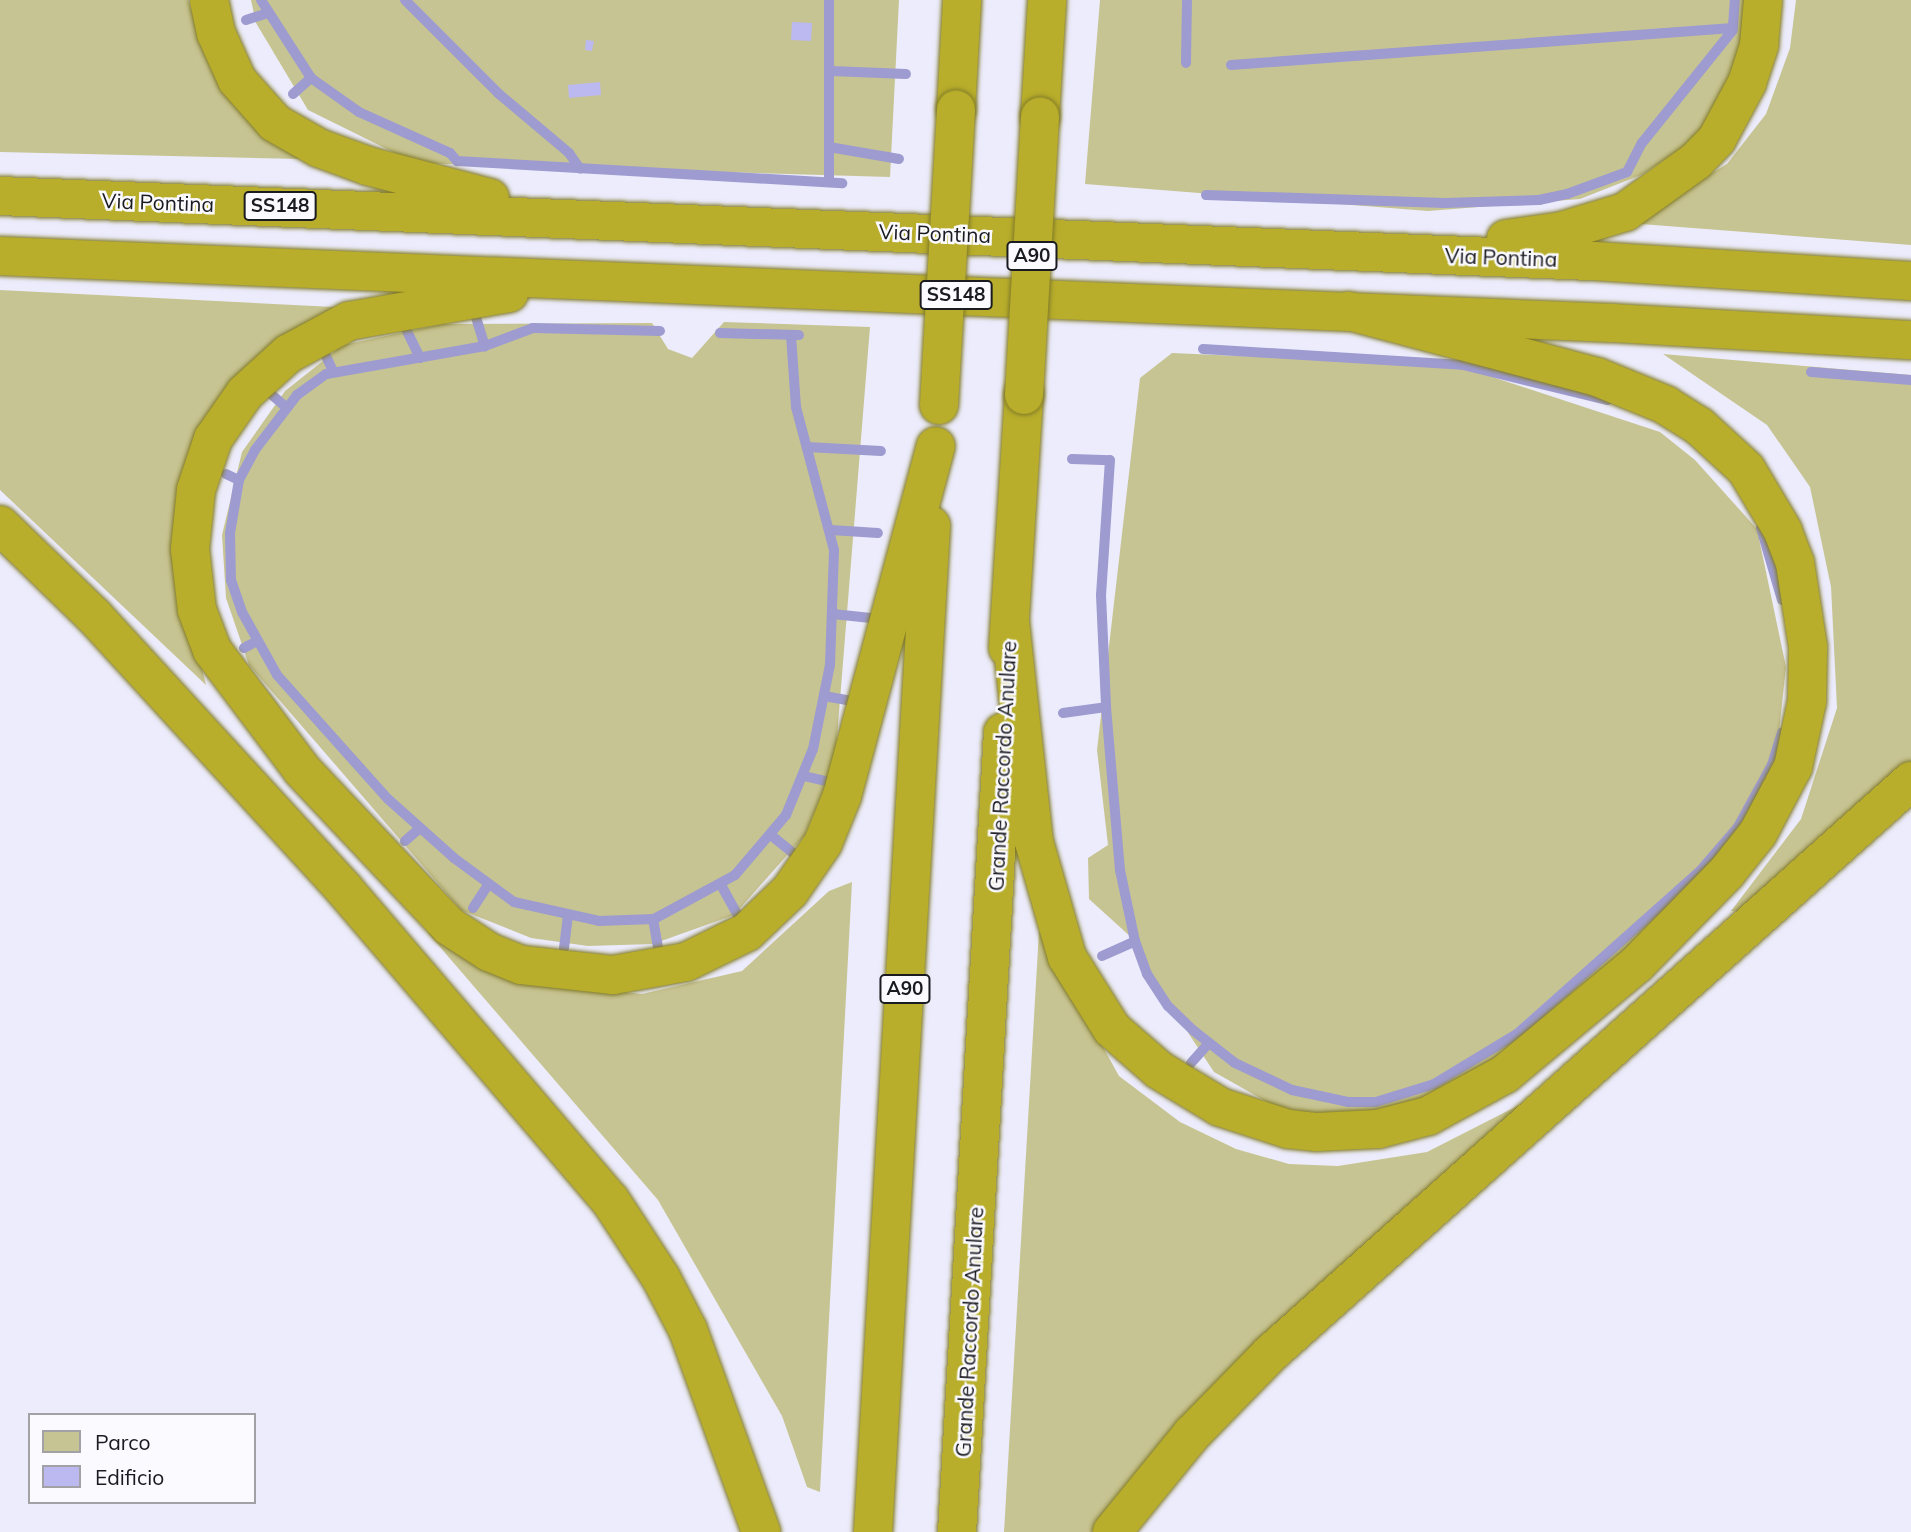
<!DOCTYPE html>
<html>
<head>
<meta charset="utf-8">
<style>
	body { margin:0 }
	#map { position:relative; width:1911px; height:1532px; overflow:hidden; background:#ececfd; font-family:Mulish,sans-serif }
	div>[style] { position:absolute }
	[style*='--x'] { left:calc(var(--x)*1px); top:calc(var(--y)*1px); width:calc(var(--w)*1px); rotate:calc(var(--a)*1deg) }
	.green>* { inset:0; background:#c7c493 }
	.stream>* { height:10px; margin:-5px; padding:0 5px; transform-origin:5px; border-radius:5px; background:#9d9bd0 }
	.building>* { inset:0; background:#bbb9ef }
	.roads { filter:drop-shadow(0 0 2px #817a28) drop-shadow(0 0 2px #817a28) }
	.highway>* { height:38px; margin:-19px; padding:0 19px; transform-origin:19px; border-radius:19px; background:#b8ae2b }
	.bridges { filter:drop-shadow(0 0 2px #817a28) drop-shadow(0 0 2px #817a28) }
	.highway-bridge>* { height:38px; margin:-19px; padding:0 19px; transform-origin:19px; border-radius:19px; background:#b8ae2b }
	span { translate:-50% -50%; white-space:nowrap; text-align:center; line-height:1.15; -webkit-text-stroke:5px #fbfbff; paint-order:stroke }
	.shield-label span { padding:2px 5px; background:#fbfbff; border:2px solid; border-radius:5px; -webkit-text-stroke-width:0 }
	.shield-label { font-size:19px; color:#1a1a21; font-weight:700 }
	.street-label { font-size:21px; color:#1a1a21 }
	.legend { position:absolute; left:28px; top:1413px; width:228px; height:91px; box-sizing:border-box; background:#fbfbff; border:2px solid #a1a1a6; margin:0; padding:9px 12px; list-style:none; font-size:21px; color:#1a1a21 }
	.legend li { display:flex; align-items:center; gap:14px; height:35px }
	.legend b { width:35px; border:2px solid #a1a1a6 }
</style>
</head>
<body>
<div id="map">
	<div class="green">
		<i style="clip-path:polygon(0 0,188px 0,203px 44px,302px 159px,0 152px)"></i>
		<i style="clip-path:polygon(251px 0,899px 0,890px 177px,415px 163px,308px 110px,256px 23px)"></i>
		<i style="clip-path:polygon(1100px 0,1749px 0,1750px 25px,1713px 118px,1686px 146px,1641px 175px,1580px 199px,1428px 211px,1085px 184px)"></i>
		<i style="clip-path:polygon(1796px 0,1911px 0,1911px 245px,1628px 223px,1727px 164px,1766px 114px,1790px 48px)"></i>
		<i style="clip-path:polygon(0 290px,334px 307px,263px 354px,177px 566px,206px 685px,0 490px)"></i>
		<i style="clip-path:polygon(724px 322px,870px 327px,835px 762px,805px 835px,734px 915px,653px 944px,588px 946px,531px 938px,461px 910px,249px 665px,226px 598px,222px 535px,242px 452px,285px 391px,343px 345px,443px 324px,652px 323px,668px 349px,692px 358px)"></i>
		<i style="clip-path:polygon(1172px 353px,1459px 366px,1660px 432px,1695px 460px,1757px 529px,1786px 667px,1777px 750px,1709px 876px,1482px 1076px,1423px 1110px,1357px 1115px,1285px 1112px,1214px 1072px,1137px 955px,1132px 938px,1089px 899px,1088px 858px,1108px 845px,1097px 750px,1140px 378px)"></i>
		<i style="clip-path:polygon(1663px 354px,1911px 375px,1911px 764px,1749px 912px,1731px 911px,1801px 819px,1837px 708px,1831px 587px,1810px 487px,1767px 425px)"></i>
		<i style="clip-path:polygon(852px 882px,820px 1492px,807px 1487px,782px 1416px,658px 1200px,427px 932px,530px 982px,642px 994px,742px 971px,829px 891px)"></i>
		<i style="clip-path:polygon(1039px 931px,1119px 1076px,1180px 1122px,1236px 1149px,1289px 1164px,1338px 1166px,1427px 1152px,1525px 1102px,1148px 1461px,1092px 1532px,1004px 1532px)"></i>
	</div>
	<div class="stream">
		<i style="--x:261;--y:0;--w:93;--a:57.3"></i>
		<i style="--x:311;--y:78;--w:59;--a:35.3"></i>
		<i style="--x:359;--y:112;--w:100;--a:24.3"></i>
		<i style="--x:450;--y:153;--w:11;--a:49"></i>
		<i style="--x:457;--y:161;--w:386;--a:3.3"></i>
		<i style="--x:405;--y:0;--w:133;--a:45"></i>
		<i style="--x:499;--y:94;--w:92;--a:40.1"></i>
		<i style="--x:569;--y:153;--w:19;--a:55"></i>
		<i style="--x:829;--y:0;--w:182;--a:90"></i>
		<i style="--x:246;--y:20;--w:22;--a:-18"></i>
		<i style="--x:1733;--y:26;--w:26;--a:-86"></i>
		<i style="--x:1186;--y:63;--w:63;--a:-89.1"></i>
		<i style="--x:1231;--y:65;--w:503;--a:-4.22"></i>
		<i style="--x:831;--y:71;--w:75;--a:2.3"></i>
		<i style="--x:293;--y:94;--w:24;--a:-42"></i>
		<i style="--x:829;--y:147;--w:71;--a:9.7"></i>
		<i style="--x:1206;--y:195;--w:239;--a:1.9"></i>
		<i style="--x:1445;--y:203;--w:94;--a:-1.8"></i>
		<i style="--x:1539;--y:200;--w:29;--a:-12"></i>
		<i style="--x:1567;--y:194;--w:64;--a:-20.1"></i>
		<i style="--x:1627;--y:172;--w:33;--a:-63"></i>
		<i style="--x:1642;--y:143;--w:145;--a:-51.2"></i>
		<i style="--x:475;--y:314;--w:34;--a:73"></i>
		<i style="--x:403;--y:323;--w:39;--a:64"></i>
		<i style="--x:660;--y:331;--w:127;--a:-178.6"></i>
		<i style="--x:533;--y:328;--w:51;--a:159.4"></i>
		<i style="--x:485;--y:346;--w:161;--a:170"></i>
		<i style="--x:326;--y:374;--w:36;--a:144"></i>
		<i style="--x:297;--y:395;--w:69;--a:127.4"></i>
		<i style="--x:255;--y:450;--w:34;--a:118"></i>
		<i style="--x:239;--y:480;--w:54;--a:99.6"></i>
		<i style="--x:230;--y:533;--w:47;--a:88.8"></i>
		<i style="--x:231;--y:580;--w:34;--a:71"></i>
		<i style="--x:242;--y:612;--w:72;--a:60.9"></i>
		<i style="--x:277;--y:675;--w:166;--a:48.2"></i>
		<i style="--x:388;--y:799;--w:89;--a:41.8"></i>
		<i style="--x:454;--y:858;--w:74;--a:36.3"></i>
		<i style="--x:514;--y:902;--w:87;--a:12.6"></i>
		<i style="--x:599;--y:921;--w:55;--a:-2.1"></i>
		<i style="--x:654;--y:919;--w:92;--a:-28.5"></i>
		<i style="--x:735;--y:875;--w:79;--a:-49.6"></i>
		<i style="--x:786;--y:815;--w:71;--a:-67.8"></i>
		<i style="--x:813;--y:749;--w:86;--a:-78.6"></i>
		<i style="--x:830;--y:665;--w:115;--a:-88"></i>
		<i style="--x:834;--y:550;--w:148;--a:-104.9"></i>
		<i style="--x:796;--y:407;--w:71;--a:-94"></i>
		<i style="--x:720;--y:333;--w:79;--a:1.5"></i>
		<i style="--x:1203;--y:349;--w:260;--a:3.5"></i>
		<i style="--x:1463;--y:365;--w:149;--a:13.6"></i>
		<i style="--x:325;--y:354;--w:19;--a:65"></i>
		<i style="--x:1811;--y:372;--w:100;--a:4.6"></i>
		<i style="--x:272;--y:395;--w:18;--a:41"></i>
		<i style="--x:807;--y:447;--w:74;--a:3.1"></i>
		<i style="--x:1072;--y:459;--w:38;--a:2"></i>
		<i style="--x:1110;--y:460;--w:135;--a:93.8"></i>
		<i style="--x:1101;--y:595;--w:112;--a:87.4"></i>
		<i style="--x:1106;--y:707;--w:164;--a:85.1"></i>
		<i style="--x:1120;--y:870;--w:73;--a:78.1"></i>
		<i style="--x:1135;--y:941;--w:35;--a:70"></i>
		<i style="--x:1147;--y:974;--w:38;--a:57"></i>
		<i style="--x:1168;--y:1006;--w:36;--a:44"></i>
		<i style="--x:1194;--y:1031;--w:52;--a:38"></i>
		<i style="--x:1235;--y:1063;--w:63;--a:25.3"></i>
		<i style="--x:1292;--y:1090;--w:57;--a:12.1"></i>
		<i style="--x:1348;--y:1102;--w:28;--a:0"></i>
		<i style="--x:1376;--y:1102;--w:61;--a:-17.2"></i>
		<i style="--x:1434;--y:1084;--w:97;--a:-31.1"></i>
		<i style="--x:1517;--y:1034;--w:245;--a:-41.7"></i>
		<i style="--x:1700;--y:871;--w:58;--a:-49.2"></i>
		<i style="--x:1738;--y:827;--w:71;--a:-61.3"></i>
		<i style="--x:1772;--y:765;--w:34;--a:-73"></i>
		<i style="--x:226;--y:474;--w:14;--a:25"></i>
		<i style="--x:1761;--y:528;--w:75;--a:73.7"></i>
		<i style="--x:831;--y:530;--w:47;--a:3.7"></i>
		<i style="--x:833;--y:614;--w:38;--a:6"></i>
		<i style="--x:244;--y:648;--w:15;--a:-28"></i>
		<i style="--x:824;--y:696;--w:35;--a:10"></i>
		<i style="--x:1063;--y:713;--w:43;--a:-7.9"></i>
		<i style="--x:804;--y:776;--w:36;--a:13"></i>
		<i style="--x:772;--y:836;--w:36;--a:39"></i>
		<i style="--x:405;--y:841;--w:20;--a:-41"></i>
		<i style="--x:721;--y:885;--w:35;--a:61"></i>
		<i style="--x:473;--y:908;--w:27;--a:-57"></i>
		<i style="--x:653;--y:919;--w:28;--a:80"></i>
		<i style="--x:564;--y:948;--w:31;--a:-83"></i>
		<i style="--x:1102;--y:956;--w:36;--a:-24"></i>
		<i style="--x:1191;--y:1063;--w:25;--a:-48"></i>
	</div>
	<div class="building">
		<i style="clip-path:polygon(792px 22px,812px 23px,811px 41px,791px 40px)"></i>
		<i style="clip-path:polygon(586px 40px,594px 41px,592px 51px,585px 50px)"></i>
		<i style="clip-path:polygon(600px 82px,601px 95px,569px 98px,568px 85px)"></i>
	</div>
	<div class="roads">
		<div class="highway">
			<i style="--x:209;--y:0;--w:34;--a:78"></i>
			<i style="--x:216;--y:33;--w:51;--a:65.9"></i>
			<i style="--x:237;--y:80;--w:57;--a:48.5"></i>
			<i style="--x:275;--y:123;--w:51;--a:29.6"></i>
			<i style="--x:319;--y:148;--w:52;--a:20.2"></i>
			<i style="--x:368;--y:166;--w:126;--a:14.7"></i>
			<i style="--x:956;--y:109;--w:109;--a:-86.8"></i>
			<i style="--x:1040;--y:116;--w:116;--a:-86.5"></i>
			<i style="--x:0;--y:196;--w:1594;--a:2.34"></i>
			<i style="--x:1593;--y:261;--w:319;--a:3.6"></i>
			<i style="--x:1506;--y:239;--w:57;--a:-8.1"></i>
			<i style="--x:1562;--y:231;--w:66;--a:-16.8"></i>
			<i style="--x:1625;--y:212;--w:87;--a:-35.7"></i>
			<i style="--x:1696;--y:161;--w:30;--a:-46"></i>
			<i style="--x:1717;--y:139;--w:64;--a:-61.8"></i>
			<i style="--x:1747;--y:83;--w:40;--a:-72"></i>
			<i style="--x:1759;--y:45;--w:45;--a:-84.9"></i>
			<i style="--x:0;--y:256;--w:1614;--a:2.38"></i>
			<i style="--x:1613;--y:323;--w:298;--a:3.3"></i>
			<i style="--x:509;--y:293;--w:162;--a:170.1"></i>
			<i style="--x:349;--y:321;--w:69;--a:151.6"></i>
			<i style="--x:288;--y:354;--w:58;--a:137.8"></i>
			<i style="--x:245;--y:393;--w:56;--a:124.8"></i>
			<i style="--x:213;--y:439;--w:54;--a:108.4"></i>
			<i style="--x:196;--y:490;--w:59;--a:95.8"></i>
			<i style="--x:190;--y:549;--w:61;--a:83.5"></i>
			<i style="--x:197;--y:610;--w:43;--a:69.4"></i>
			<i style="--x:212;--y:650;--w:150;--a:53.1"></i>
			<i style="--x:302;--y:770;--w:214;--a:46.7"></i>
			<i style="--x:449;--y:926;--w:48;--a:33"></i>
			<i style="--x:489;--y:952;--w:35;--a:22"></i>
			<i style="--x:522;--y:965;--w:92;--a:6.3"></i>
			<i style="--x:613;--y:975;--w:74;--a:-10.1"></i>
			<i style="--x:686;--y:962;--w:68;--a:-26.2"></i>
			<i style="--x:747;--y:932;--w:59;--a:-43.6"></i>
			<i style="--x:790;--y:891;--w:58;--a:-55.5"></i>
			<i style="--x:823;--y:843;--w:51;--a:-68"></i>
			<i style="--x:842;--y:796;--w:362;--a:-75"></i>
			<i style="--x:0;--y:525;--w:131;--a:44.1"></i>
			<i style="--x:94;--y:616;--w:370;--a:47.5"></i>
			<i style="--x:344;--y:889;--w:409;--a:49.5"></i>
			<i style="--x:610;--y:1200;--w:93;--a:56.8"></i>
			<i style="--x:661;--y:1278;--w:59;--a:62.6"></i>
			<i style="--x:688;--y:1330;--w:215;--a:70.1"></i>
			<i style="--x:1010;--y:622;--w:221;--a:83.8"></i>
			<i style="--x:1034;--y:842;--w:120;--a:74"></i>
			<i style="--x:1067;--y:957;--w:85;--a:58"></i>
			<i style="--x:1112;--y:1029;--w:62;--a:41.1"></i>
			<i style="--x:1159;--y:1070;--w:71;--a:31.2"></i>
			<i style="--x:1220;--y:1107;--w:71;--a:17.9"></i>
			<i style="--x:1288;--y:1129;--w:29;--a:6"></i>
			<i style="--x:1317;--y:1132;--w:61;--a:-2.8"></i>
			<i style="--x:1378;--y:1129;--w:52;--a:-14.6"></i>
			<i style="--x:1428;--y:1116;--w:88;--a:-28.6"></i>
			<i style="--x:1505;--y:1074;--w:172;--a:-39.8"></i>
			<i style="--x:1637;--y:964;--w:129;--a:-45.6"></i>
			<i style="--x:1727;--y:872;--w:50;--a:-51.5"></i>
			<i style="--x:1758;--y:833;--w:75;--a:-62.1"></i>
			<i style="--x:1793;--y:767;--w:67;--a:-78"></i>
			<i style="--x:1807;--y:701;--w:54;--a:-88.9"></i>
			<i style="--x:1808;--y:647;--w:85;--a:-98.8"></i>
			<i style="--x:1795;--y:563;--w:34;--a:-111"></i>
			<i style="--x:1783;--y:531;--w:72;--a:-120.8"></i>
			<i style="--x:1746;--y:469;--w:64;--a:-137.5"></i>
			<i style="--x:1699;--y:426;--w:39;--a:-148"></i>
			<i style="--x:1666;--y:405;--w:74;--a:-157.9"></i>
			<i style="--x:1597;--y:377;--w:257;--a:-165.1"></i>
			<i style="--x:1008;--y:648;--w:254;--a:-86.4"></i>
			<i style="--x:873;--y:1532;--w:1008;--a:-86.7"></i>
			<i style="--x:957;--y:1532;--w:801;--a:-86.71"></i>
			<i style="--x:1112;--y:1532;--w:127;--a:-50.8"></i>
			<i style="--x:1192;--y:1434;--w:112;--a:-45.7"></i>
			<i style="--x:1270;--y:1354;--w:860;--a:-41.79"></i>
		</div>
	</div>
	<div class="bridges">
		<div class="highway-bridge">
			<i style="--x:1024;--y:395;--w:279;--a:-86.7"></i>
			<i style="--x:939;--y:405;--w:296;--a:-86.7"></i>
		</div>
	</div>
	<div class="shield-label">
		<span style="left:280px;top:206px">SS148</span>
		<span style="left:1032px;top:256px">A90</span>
		<span style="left:956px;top:295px">SS148</span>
		<span style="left:905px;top:989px">A90</span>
	</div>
	<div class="street-label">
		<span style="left:158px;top:202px;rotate:2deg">Via Pontina</span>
		<span style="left:935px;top:233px;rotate:2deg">Via Pontina</span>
		<span style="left:1501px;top:257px;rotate:2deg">Via Pontina</span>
		<span style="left:1002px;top:766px;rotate:-87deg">Grande Raccordo Anulare</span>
		<span style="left:969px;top:1332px;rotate:-87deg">Grande Raccordo Anulare</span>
	</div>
	<ul class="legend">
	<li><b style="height:19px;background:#c7c493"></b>Parco</li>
	<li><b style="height:19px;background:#bbb9ef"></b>Edificio</li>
	</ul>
</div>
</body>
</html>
